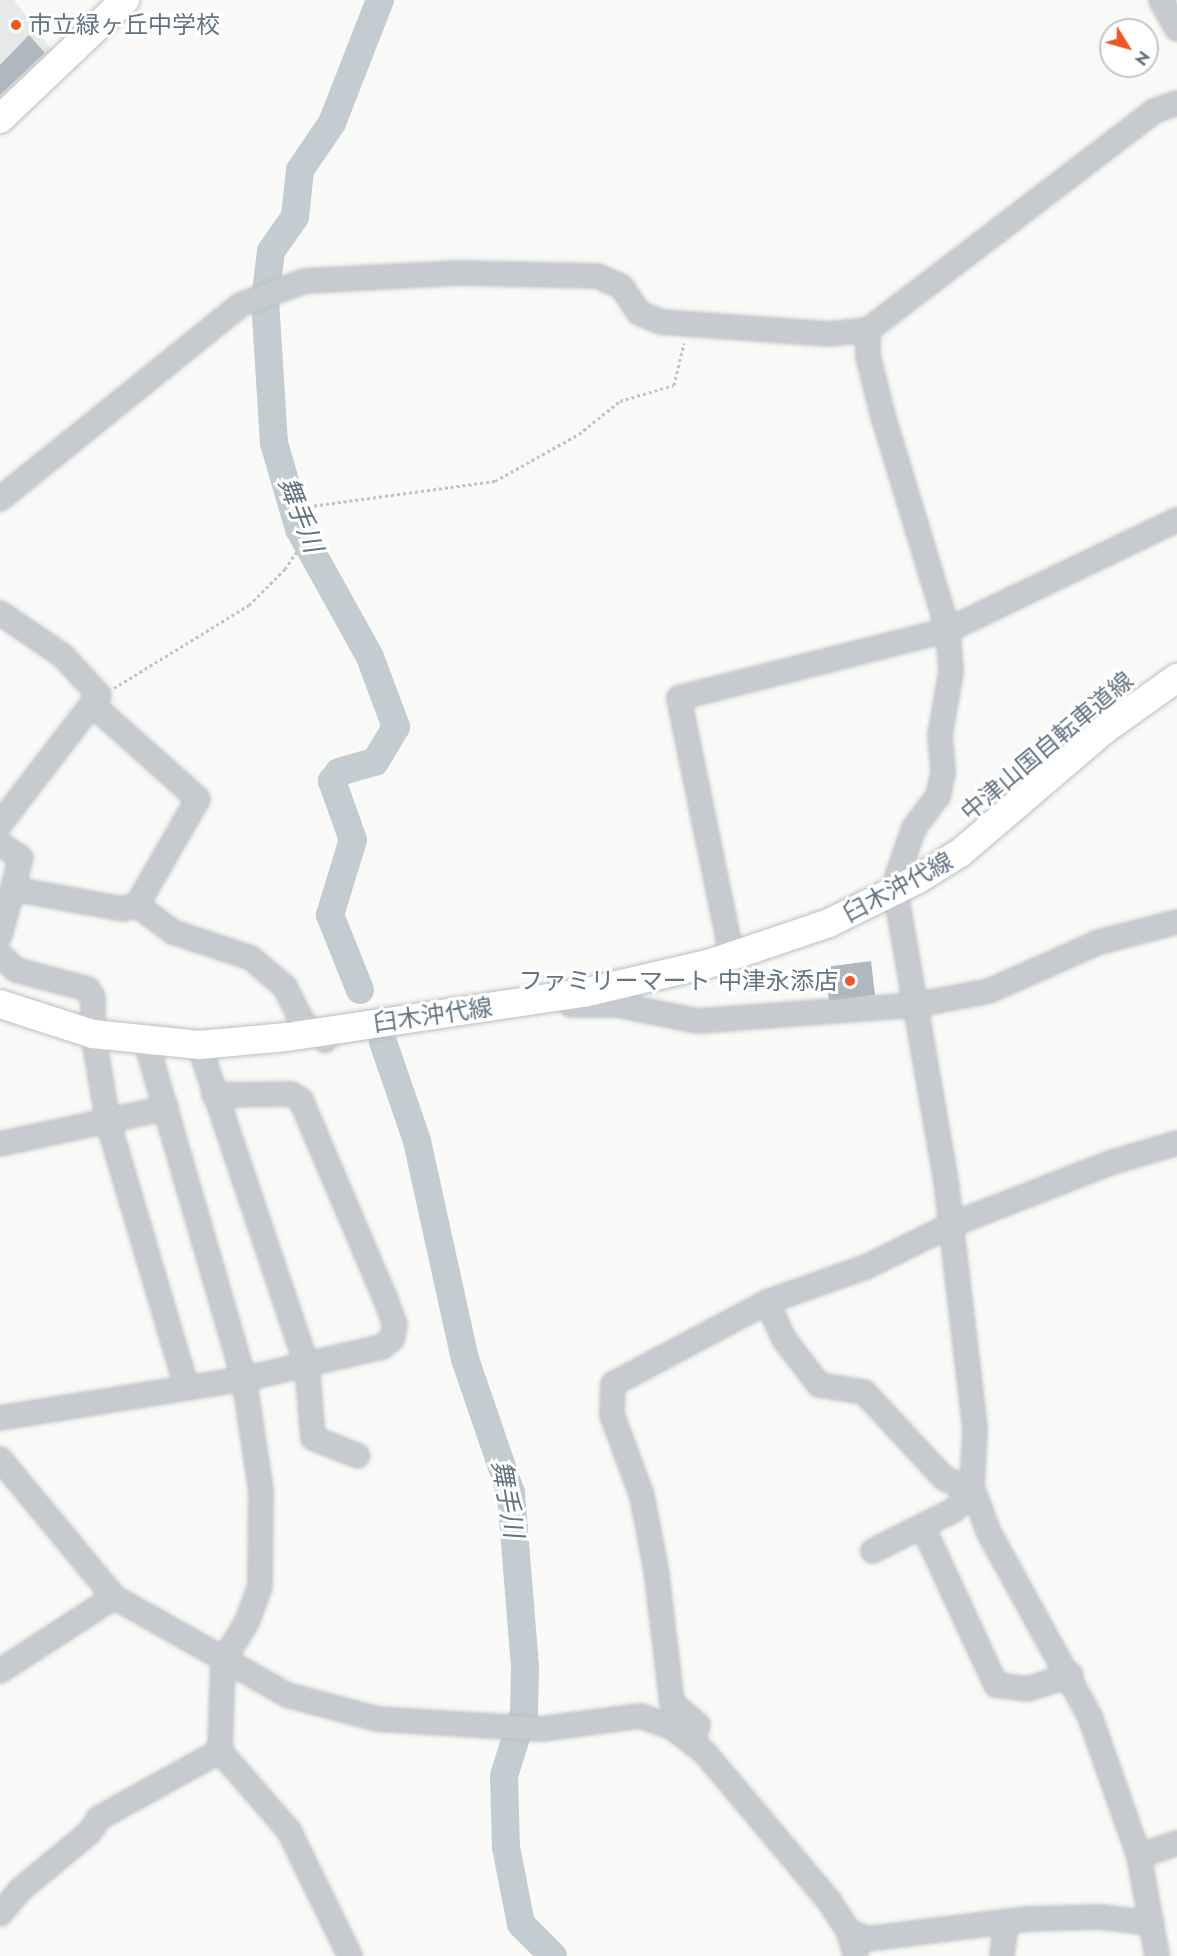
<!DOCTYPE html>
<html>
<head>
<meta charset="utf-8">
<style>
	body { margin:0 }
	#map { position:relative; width:1177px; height:1956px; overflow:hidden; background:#f9f9f7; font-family:Jost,"Noto Sans JP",sans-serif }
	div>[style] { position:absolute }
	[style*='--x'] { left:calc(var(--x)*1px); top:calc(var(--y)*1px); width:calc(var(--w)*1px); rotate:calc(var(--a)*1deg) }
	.built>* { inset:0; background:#e7e8e8 }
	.river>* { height:28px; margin:-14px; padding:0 14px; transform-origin:14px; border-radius:14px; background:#c2ccd1 }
	.building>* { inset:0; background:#afb8be }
	.path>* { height:3px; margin-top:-1.5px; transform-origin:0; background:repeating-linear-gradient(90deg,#c0c3c5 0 3px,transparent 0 6px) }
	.roads { filter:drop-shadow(0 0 2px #babec2) drop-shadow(0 0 2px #babec2) }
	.minor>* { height:22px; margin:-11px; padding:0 11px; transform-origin:11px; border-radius:11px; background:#c7cbcf }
	.major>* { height:28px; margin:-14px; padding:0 14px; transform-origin:14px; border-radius:14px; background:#fff }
	.dots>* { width:16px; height:16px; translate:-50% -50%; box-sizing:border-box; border:3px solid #fff; border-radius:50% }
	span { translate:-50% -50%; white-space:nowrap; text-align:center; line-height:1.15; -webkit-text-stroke:6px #fff; paint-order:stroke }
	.poi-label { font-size:24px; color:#627484 }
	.left { translate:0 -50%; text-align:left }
	.right { translate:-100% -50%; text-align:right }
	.street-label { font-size:24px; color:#627484 }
	.water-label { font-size:26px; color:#5e747e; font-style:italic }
	.north { position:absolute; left:1099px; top:18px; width:60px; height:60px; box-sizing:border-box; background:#fff; border:2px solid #c0c7ce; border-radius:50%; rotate:127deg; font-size:16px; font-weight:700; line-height:24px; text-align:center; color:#627484 }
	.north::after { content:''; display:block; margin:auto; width:21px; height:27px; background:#ef5721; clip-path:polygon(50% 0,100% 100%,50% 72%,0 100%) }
</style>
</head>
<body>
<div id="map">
	<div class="built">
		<i style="clip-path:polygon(0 0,14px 0,52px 50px,0 100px)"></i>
	</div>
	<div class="river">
		<i style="--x:360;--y:990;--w:81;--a:-111.8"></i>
		<i style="--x:330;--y:915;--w:78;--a:-73"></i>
		<i style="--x:353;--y:840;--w:63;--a:-109.6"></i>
		<i style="--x:332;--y:781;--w:11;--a:-52"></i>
		<i style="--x:339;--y:772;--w:37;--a:-16"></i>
		<i style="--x:375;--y:762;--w:41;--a:-59"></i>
		<i style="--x:396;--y:727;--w:75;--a:-110.4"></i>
		<i style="--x:370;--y:657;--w:146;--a:-119"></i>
		<i style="--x:299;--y:529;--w:90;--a:-106.2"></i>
		<i style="--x:274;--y:443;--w:142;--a:-93.6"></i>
		<i style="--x:265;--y:301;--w:50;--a:-83.2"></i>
		<i style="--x:271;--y:251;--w:42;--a:-54.8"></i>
		<i style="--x:295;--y:217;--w:47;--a:-83.9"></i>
		<i style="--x:300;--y:170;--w:57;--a:-55.8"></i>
		<i style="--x:332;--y:123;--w:132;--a:-68.7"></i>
		<i style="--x:383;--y:1042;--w:105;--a:71"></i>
		<i style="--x:417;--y:1141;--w:223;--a:77.6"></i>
		<i style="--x:465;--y:1359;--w:142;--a:71.1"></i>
		<i style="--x:511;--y:1493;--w:176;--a:85.4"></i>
		<i style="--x:525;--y:1668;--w:44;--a:91.3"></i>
		<i style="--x:524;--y:1712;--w:67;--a:107.4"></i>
		<i style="--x:504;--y:1776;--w:71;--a:88.4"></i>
		<i style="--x:506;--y:1847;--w:78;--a:79"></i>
		<i style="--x:521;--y:1924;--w:45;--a:45"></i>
	</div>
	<div class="building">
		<i style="clip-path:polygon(29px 35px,45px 53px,0 95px,0 65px)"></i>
		<i style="clip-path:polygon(871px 961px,875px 995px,829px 1001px,825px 967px)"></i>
	</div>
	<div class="path">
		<i style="--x:114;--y:688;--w:158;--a:-31.6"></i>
		<i style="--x:249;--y:605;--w:51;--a:-45"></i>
		<i style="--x:285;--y:569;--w:40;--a:-56"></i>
		<i style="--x:307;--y:536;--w:30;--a:-111"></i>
		<i style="--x:296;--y:508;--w:201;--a:-7.7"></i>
		<i style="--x:495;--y:481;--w:96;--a:-29.2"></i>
		<i style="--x:579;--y:434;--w:53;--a:-38.8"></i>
		<i style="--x:620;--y:401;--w:56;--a:-16.5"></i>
		<i style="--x:674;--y:385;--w:43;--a:-76.6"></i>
	</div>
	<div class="roads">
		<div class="minor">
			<i style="--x:1161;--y:0;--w:33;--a:61"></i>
			<i style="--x:868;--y:330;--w:26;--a:90"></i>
			<i style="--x:868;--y:356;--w:62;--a:76"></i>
			<i style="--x:883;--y:416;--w:224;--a:73.1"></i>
			<i style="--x:948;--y:630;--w:42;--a:85.9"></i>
			<i style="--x:951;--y:672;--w:64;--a:99.9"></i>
			<i style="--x:940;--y:735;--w:38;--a:85"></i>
			<i style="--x:943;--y:773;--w:24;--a:102"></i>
			<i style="--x:938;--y:796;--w:40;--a:127"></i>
			<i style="--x:914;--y:828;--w:51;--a:109.5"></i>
			<i style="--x:897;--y:876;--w:24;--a:90"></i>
			<i style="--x:897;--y:900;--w:285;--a:80.1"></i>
			<i style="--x:946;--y:1181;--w:250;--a:83.3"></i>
			<i style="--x:975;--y:1429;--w:58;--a:93"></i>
			<i style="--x:972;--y:1487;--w:49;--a:69.7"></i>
			<i style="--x:989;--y:1533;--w:210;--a:61.2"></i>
			<i style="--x:1090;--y:1717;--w:147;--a:70.6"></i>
			<i style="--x:1139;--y:1856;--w:102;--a:79.8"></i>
			<i style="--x:0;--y:499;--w:309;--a:-38.9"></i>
			<i style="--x:240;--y:305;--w:69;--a:-20.3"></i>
			<i style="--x:305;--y:281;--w:153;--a:-3"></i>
			<i style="--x:458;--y:273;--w:139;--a:1.2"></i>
			<i style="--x:597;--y:276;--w:26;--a:23"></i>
			<i style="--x:621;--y:286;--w:32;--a:56"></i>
			<i style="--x:639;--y:313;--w:24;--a:22"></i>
			<i style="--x:661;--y:322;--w:168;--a:4.1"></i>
			<i style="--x:829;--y:334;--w:39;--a:-6"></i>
			<i style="--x:868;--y:330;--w:360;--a:-37.4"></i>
			<i style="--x:1154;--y:111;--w:24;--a:-19"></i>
			<i style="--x:0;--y:613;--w:75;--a:34.1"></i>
			<i style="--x:62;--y:655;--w:54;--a:47.2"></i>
			<i style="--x:99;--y:695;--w:163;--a:127.5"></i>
			<i style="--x:0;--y:844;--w:25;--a:34"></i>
			<i style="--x:21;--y:858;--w:80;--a:105.3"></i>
			<i style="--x:13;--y:889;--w:112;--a:10.3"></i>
			<i style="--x:123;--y:909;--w:15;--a:-16"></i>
			<i style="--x:137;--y:905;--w:122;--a:-60.1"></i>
			<i style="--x:198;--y:799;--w:138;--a:-138.2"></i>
			<i style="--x:137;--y:905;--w:45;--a:36.9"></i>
			<i style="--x:173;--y:932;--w:82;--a:18.4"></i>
			<i style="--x:251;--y:958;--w:45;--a:40.5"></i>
			<i style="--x:285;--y:987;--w:40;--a:63.4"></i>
			<i style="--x:303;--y:1023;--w:28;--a:38"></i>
			<i style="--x:0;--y:955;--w:22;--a:43"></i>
			<i style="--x:16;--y:970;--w:74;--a:14.8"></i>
			<i style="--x:88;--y:989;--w:9;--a:58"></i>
			<i style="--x:93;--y:997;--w:37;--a:90"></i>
			<i style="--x:93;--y:1034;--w:89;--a:80.3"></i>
			<i style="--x:108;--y:1122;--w:277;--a:73.5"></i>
			<i style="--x:732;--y:957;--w:264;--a:-101.6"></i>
			<i style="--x:679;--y:698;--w:277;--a:-14.2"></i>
			<i style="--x:948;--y:630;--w:254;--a:-25.7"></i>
			<i style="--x:571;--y:1005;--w:46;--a:0"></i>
			<i style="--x:617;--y:1005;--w:83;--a:11.2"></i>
			<i style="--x:698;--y:1021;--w:218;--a:-4.2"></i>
			<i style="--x:915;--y:1005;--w:75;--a:-10.7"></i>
			<i style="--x:989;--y:991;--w:120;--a:-24"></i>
			<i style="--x:1099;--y:942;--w:81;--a:-14.4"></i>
			<i style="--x:199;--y:1045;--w:339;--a:71.4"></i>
			<i style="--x:307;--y:1366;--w:72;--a:85.2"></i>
			<i style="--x:313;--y:1438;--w:48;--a:21.8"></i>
			<i style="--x:0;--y:1144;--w:170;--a:-12.2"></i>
			<i style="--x:767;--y:1302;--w:41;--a:65.3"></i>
			<i style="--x:784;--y:1339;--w:58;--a:52.7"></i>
			<i style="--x:819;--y:1385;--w:46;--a:8.8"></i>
			<i style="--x:864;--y:1392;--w:117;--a:47.1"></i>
			<i style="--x:944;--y:1478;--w:32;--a:26"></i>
			<i style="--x:973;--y:1492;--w:26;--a:137"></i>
			<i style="--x:954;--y:1510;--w:91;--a:153.2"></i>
			<i style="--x:0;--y:1418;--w:247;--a:-9.1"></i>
			<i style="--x:244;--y:1379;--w:142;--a:-13.1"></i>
			<i style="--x:382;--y:1347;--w:13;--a:-39"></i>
			<i style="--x:392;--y:1339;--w:14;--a:-78"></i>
			<i style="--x:395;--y:1325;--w:29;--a:-110"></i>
			<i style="--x:385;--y:1298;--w:215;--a:-113"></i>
			<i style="--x:301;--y:1100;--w:12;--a:-149"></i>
			<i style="--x:291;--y:1094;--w:77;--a:179.3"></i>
			<i style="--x:0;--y:1459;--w:179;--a:50.4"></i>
			<i style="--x:114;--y:1597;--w:199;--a:29.5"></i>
			<i style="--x:287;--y:1695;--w:93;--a:14.9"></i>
			<i style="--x:377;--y:1719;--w:165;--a:3.5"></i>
			<i style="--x:542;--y:1729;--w:99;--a:-7.6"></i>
			<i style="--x:640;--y:1716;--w:34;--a:19"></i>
			<i style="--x:672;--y:1727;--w:42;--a:38.2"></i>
			<i style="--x:705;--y:1753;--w:193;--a:50"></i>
			<i style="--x:829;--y:1901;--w:35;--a:57"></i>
			<i style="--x:848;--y:1930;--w:27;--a:73"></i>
			<i style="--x:923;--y:1527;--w:174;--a:65.2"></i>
			<i style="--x:996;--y:1685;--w:32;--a:7"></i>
			<i style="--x:1028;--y:1689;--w:45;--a:-18"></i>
			<i style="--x:0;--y:1671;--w:136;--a:-33"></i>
			<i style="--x:693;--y:1741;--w:17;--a:-73"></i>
			<i style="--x:698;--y:1725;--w:34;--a:-140"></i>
			<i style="--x:672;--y:1703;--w:135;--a:-96.8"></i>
			<i style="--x:656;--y:1569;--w:74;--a:-100.9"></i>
			<i style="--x:642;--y:1496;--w:86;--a:-110.3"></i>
			<i style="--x:612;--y:1415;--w:31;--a:-88"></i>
			<i style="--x:613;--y:1384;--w:174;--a:-28"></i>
			<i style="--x:767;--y:1302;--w:105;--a:-19.5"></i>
			<i style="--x:866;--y:1267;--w:95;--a:-26.3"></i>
			<i style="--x:951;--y:1225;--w:174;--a:-21.3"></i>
			<i style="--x:1113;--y:1162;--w:67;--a:-16.5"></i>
			<i style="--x:220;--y:1751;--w:106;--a:49.2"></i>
			<i style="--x:289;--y:1831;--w:139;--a:64"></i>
			<i style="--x:1139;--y:1856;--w:40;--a:-18.9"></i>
			<i style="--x:0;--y:1914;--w:31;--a:-50"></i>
			<i style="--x:20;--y:1890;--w:89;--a:-39.6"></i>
			<i style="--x:89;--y:1833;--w:18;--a:-56"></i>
			<i style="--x:99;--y:1818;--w:138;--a:-29"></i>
			<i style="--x:220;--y:1751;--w:90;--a:-88.1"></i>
			<i style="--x:223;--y:1661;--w:46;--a:-58.4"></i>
			<i style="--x:247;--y:1622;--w:38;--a:-70"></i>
			<i style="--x:260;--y:1586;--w:95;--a:-89.4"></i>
			<i style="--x:261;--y:1491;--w:113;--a:-98.6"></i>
			<i style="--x:244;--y:1379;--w:351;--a:-106.2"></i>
			<i style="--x:848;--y:1930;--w:20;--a:27"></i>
			<i style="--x:866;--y:1939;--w:162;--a:-7.1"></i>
			<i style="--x:1027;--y:1919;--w:73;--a:-1.6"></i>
			<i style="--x:1100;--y:1917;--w:52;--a:6.6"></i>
			<i style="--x:1002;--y:1956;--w:34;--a:-83"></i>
		</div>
		<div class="major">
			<i style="--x:0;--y:119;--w:173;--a:-43.6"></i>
			<i style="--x:0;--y:1004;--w:98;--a:17.9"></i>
			<i style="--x:93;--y:1034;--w:107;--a:5.9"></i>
			<i style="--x:199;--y:1045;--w:88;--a:-5.2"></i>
			<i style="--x:287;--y:1037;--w:299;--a:-8.5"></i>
			<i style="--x:583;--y:993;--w:128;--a:-13.1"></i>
			<i style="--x:708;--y:964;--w:128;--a:-18.7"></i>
			<i style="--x:829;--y:923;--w:99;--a:-26.3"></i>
			<i style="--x:918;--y:879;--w:49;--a:-31.8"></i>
			<i style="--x:960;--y:853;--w:189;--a:-40.5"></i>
			<i style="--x:1104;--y:730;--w:90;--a:-35.5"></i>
		</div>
	</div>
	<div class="dots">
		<i style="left:16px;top:25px;background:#ef5721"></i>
		<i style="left:850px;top:981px;background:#ef5721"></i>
	</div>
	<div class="poi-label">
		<span class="left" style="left:28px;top:25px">市立緑ヶ丘中学校</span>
		<span class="right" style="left:838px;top:981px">ファミリーマート 中津永添店</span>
	</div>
	<div class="street-label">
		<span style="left:1047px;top:746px;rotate:-40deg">中津山国自転車道線</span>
		<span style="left:898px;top:887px;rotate:-28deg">臼木沖代線</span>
		<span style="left:433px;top:1015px;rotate:-8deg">臼木沖代線</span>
	</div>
	<div class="water-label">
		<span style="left:300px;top:515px;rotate:69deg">舞手川</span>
		<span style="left:507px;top:1499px;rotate:80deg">舞手川</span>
	</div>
	<div class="north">N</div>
</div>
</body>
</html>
